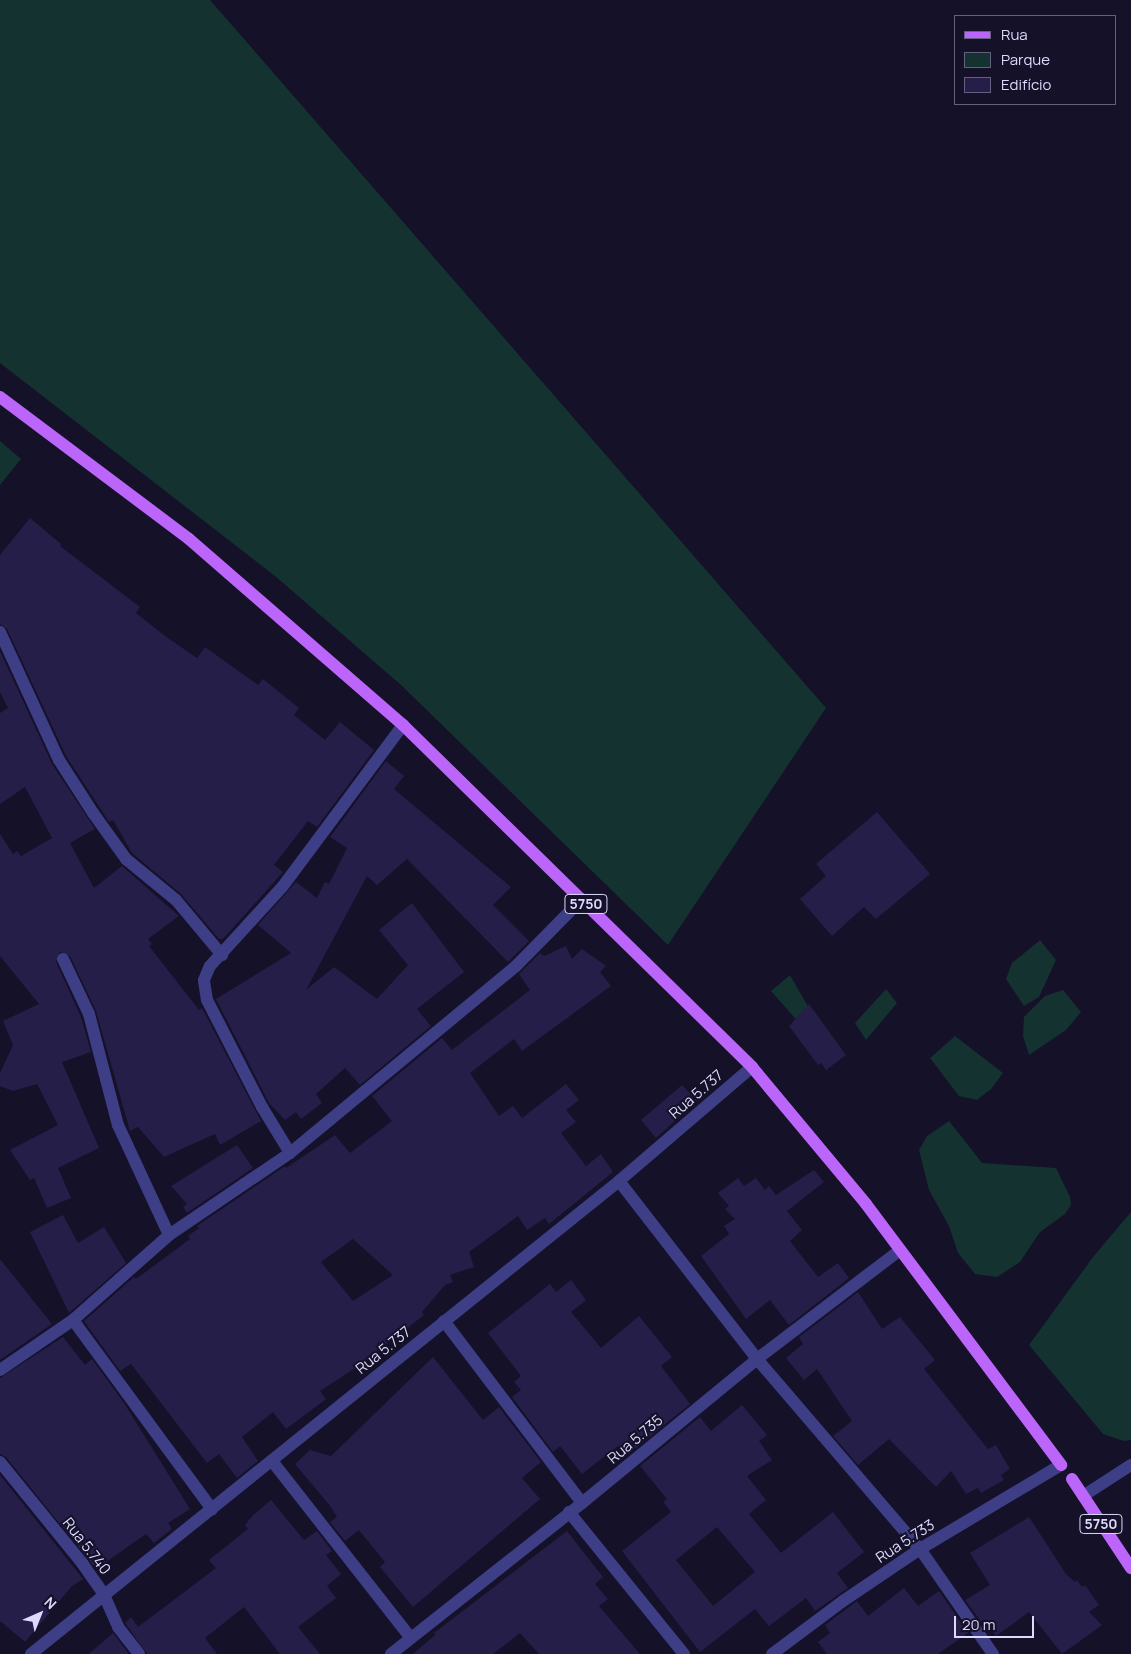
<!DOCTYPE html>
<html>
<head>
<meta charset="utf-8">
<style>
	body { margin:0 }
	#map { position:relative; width:1131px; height:1654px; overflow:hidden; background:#141129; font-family:Manrope,sans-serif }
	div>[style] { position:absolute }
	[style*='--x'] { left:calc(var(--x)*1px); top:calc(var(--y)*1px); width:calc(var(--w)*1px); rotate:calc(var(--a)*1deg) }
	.green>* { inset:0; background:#143230 }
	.building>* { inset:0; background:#251e49 }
	.minor>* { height:12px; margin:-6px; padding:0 6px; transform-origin:6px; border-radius:6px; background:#3e3e86 }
	.primary>* { height:12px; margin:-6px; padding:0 6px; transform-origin:6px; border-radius:6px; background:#bc65fa }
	span { translate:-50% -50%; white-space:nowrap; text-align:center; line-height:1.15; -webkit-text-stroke:4px #141129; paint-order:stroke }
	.shield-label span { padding:1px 4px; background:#141129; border:1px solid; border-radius:4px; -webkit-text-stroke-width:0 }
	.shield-label { font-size:14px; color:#dddafe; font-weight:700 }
	.street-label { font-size:15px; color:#dddafe }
	.legend { position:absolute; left:954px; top:15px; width:162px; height:90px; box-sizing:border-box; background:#141129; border:1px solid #64617e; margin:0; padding:6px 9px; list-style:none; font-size:15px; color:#dddafe }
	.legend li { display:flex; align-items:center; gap:10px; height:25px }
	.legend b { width:25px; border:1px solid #64617e }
	.north { position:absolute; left:15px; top:1589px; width:50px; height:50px; -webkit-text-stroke:4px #141129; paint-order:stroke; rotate:44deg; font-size:14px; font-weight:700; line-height:20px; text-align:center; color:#dddafe }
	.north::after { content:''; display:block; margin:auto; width:18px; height:22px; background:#dddafe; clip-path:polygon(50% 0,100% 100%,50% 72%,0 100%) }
	.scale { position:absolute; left:954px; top:1616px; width:80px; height:22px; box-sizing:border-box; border:2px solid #dddafe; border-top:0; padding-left:6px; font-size:15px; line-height:18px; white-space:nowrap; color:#dddafe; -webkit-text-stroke:4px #141129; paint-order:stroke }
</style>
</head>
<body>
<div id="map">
	<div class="green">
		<i style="clip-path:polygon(0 0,210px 0,826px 708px,668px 945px,401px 685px,275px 576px,0 363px)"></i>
		<i style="clip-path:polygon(0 441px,21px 459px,0 485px)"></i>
		<i style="clip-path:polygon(1040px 940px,1056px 960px,1039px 997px,1024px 1006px,1006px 979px,1012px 963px)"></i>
		<i style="clip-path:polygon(790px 975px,813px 1015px,802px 1026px,771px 991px)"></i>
		<i style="clip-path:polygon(886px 989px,897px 1003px,866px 1040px,855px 1023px)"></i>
		<i style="clip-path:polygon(1063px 990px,1081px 1012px,1066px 1030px,1029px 1055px,1023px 1036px,1024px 1017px,1045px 996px)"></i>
		<i style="clip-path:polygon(955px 1036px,1003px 1073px,991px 1089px,977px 1100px,959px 1096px,930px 1058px)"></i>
		<i style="clip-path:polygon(949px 1121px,982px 1163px,1056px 1168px,1070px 1197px,1071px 1205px,1065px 1214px,1040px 1232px,1020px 1262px,997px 1277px,975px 1274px,958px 1253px,949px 1226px,929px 1190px,919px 1150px,927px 1136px)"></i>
		<i style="clip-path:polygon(1131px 1212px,1131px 1440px,1124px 1441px,1103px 1434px,1029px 1345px,1093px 1257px)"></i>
	</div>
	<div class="building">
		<i style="clip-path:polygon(30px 518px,61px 544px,60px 546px,140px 607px,136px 613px,165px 636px,197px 658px,205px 647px,258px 685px,263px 679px,299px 708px,294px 715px,325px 740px,340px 722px,374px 750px,317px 827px,308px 821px,274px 865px,283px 872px,223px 939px,219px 939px,181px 894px,132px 853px,113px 820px,109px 822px,100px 808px,66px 756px,7px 629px,0 624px,0 555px)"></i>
		<i style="clip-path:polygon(0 651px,52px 764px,95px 829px,70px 843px,94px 888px,122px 866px,179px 916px,148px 939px,152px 944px,149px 946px,199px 1010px,202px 1008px,261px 1121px,220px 1145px,215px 1134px,164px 1157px,138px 1127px,130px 1131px,96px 1011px,70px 956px,60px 952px,56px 962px,81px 1017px,91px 1052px,62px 1062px,99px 1148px,58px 1168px,71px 1198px,47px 1208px,34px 1178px,30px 1180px,10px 1150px,58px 1125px,37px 1084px,13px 1091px,0 1086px,0 1073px,13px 1045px,3px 1021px,39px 1004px,0 956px,0 834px,13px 854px,17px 851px,21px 856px,52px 838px,25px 787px,0 804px,0 713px,8px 708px,0 692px)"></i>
		<i style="clip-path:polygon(386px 761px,404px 776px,394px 789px,511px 887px,493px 905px,529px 941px,508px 962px,407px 859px,377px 885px,367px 876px,306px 990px,334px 967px,377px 999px,408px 965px,379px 930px,412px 903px,464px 972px,417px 1009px,431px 1026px,360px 1085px,345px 1068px,316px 1094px,322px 1103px,301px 1119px,296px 1112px,285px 1120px,269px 1103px,216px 999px,291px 953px,258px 925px,296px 882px,317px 898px,325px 882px,329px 884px,347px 848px,330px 837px)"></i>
		<i style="clip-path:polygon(877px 812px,930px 874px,876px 919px,864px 907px,832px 936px,800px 899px,826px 876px,816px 864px)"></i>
		<i style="clip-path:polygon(evenodd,566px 946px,572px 959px,582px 949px,606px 966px,600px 972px,611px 986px,522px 1051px,514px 1039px,470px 1073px,499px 1116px,513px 1106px,522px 1118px,566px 1084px,579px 1100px,566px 1110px,576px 1122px,561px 1133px,586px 1166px,601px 1154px,613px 1172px,549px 1224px,545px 1218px,527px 1230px,518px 1216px,469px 1252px,474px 1267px,450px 1275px,453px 1282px,445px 1285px,422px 1312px,424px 1315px,360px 1365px,320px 1391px,326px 1399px,286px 1429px,273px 1412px,242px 1437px,258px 1461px,237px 1478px,219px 1454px,207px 1463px,131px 1364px,120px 1371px,84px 1321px,134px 1277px,136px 1279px,190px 1239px,188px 1236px,199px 1228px,197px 1226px,285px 1166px,286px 1168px,335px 1135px,350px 1153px,392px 1121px,372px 1096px,442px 1038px,452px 1050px,530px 990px,519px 974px,540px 953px,544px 956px,566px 946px,353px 1239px,393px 1275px,353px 1301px,321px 1262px,353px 1239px)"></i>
		<i style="clip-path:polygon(809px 1004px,846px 1055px,826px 1070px,821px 1063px,818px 1065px,789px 1026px)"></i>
		<i style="clip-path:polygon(682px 1085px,697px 1101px,656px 1138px,641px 1120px)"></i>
		<i style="clip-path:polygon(237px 1145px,253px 1168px,187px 1213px,183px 1207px,187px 1204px,171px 1186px)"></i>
		<i style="clip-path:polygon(814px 1170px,824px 1182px,787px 1211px,802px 1230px,790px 1241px,818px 1277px,838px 1263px,849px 1278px,789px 1325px,770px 1300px,746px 1319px,701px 1256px,729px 1234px,724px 1226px,735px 1219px,725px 1209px,729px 1206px,718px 1193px,738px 1178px,744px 1186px,756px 1178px,765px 1190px,769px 1186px,776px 1195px)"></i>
		<i style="clip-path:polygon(63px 1215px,78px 1243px,104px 1227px,126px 1263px,69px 1313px,30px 1232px)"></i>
		<i style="clip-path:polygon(0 1259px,52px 1324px,0 1360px)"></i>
		<i style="clip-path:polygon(571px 1280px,586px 1300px,571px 1312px,601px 1348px,639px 1316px,672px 1357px,661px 1366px,690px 1404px,626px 1456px,618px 1446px,582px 1474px,560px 1446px,553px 1452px,512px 1397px,521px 1390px,514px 1382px,521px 1376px,488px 1333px,550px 1284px,556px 1292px)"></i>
		<i style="clip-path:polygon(858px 1292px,882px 1329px,900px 1317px,935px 1360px,924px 1369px,988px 1449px,996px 1445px,1010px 1469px,1001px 1475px,1004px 1480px,981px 1493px,978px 1488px,966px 1494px,951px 1471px,936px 1487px,889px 1439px,858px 1465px,833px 1436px,852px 1421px,817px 1369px,804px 1380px,786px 1358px,803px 1344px,799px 1337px)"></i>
		<i style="clip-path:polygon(63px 1337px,85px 1365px,92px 1359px,124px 1403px,190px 1509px,168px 1523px,172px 1529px,154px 1543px,146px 1534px,96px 1569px,6px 1457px,0 1454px,0 1378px)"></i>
		<i style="clip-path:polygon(433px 1357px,483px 1420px,499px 1407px,541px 1462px,522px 1478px,540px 1499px,413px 1607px,380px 1567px,385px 1562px,359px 1530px,345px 1541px,330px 1522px,337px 1517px,331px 1507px,295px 1464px,310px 1450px,331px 1456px)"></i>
		<i style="clip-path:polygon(evenodd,742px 1405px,767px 1435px,759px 1441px,772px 1460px,747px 1476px,766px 1500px,749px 1514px,781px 1553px,833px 1512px,864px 1552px,837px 1573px,848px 1588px,815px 1611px,806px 1598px,769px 1626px,755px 1609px,700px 1652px,622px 1551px,671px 1512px,663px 1502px,667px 1499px,640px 1466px,700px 1417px,711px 1431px,742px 1405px,717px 1527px,755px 1572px,713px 1606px,676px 1560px,717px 1527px)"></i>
		<i style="clip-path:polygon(0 1475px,83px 1579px,72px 1586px,25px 1642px,0 1621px)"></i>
		<i style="clip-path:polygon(271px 1500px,304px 1540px,317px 1531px,332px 1551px,326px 1555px,341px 1574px,327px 1586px,336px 1598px,298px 1627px,320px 1654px,280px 1654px,244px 1607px,205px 1638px,217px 1654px,147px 1654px,125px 1623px,131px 1617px,138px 1627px,216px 1568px,209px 1560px,248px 1529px,245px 1525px,253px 1515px)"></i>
		<i style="clip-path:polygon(1029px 1517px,1066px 1574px,1075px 1582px,1077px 1580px,1082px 1587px,1085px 1585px,1099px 1605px,1089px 1612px,1102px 1625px,1062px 1654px,1029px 1612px,996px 1636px,985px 1621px,982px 1623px,965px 1600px,990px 1585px,970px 1553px)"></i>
		<i style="clip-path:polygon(567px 1531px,603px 1577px,595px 1584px,608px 1599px,599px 1606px,640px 1654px,539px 1654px,520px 1633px,493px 1654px,413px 1654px,435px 1635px,434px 1633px)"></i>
		<i style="clip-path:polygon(904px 1588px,918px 1606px,939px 1591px,968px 1633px,938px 1654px,827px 1654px,818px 1642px,830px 1633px,825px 1625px,857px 1601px,868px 1616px)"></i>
		<i style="clip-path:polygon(113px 1633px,129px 1654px,89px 1654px)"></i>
	</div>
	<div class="minor">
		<i style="--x:0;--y:632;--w:141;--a:65.3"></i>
		<i style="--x:59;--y:760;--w:63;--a:57.3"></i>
		<i style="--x:93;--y:813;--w:57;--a:54.3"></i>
		<i style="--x:126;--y:859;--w:65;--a:39.4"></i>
		<i style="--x:176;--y:900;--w:72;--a:50.1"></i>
		<i style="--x:63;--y:959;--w:61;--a:64.7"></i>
		<i style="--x:89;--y:1014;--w:115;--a:75.4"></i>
		<i style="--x:118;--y:1125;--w:121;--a:65.1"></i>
		<i style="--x:290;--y:1153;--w:54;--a:-121.3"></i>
		<i style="--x:262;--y:1107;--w:120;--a:-117.2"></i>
		<i style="--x:207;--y:1000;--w:20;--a:-99"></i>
		<i style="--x:204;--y:980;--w:15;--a:-67"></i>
		<i style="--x:210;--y:966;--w:108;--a:-47.6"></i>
		<i style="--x:283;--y:886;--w:201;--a:-53.3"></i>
		<i style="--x:619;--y:1181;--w:225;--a:52.2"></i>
		<i style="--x:757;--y:1359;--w:250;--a:49.4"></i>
		<i style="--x:920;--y:1549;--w:128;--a:55.2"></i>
		<i style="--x:73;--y:1320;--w:235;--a:53.7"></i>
		<i style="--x:444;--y:1321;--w:228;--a:52.8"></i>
		<i style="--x:0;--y:1370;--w:88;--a:-34.4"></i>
		<i style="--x:73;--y:1320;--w:128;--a:-41.5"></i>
		<i style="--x:169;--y:1235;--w:146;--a:-34.1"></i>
		<i style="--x:290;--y:1153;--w:293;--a:-39.6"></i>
		<i style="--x:516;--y:966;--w:94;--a:-45.4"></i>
		<i style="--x:272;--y:1461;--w:225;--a:51.9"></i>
		<i style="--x:0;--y:1462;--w:130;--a:50.9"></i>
		<i style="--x:82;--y:1563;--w:39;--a:55"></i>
		<i style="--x:104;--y:1595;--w:35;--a:66"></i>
		<i style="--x:118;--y:1627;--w:34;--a:52"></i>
		<i style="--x:1083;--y:1496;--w:57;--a:-32.9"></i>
		<i style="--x:569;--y:1512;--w:183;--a:51"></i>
		<i style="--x:31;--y:1654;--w:755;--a:-38.81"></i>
		<i style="--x:619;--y:1181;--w:175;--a:-40.6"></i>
		<i style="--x:391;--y:1654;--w:243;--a:-38.3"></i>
		<i style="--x:582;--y:1503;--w:227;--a:-39.4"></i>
		<i style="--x:757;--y:1359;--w:180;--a:-37.3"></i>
		<i style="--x:772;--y:1654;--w:89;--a:-36.7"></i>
		<i style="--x:843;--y:1601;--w:93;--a:-34"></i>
		<i style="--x:920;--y:1549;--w:164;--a:-30.8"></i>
	</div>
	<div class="primary">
		<i style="--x:0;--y:397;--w:236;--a:36.9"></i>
		<i style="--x:189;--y:539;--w:284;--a:41"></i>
		<i style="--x:403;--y:725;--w:489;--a:44.4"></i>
		<i style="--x:752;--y:1067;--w:178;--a:50.2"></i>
		<i style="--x:866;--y:1204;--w:326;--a:53.2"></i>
		<i style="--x:1072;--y:1479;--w:107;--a:56.5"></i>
	</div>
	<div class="shield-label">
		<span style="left:586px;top:904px">5750</span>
		<span style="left:1101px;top:1524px">5750</span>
	</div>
	<div class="street-label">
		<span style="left:696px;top:1094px;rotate:-41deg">Rua 5.737</span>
		<span style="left:383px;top:1350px;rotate:-39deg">Rua 5.737</span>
		<span style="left:635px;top:1439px;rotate:-40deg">Rua 5.735</span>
		<span style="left:905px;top:1541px;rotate:-33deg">Rua 5.733</span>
		<span style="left:87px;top:1546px;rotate:52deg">Rua 5.740</span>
	</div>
	<ul class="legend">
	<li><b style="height:6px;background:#bc65fa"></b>Rua</li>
	<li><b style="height:14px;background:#143230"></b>Parque</li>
	<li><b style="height:14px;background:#251e49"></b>Edifício</li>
	</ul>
	<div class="north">N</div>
	<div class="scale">20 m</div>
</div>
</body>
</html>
